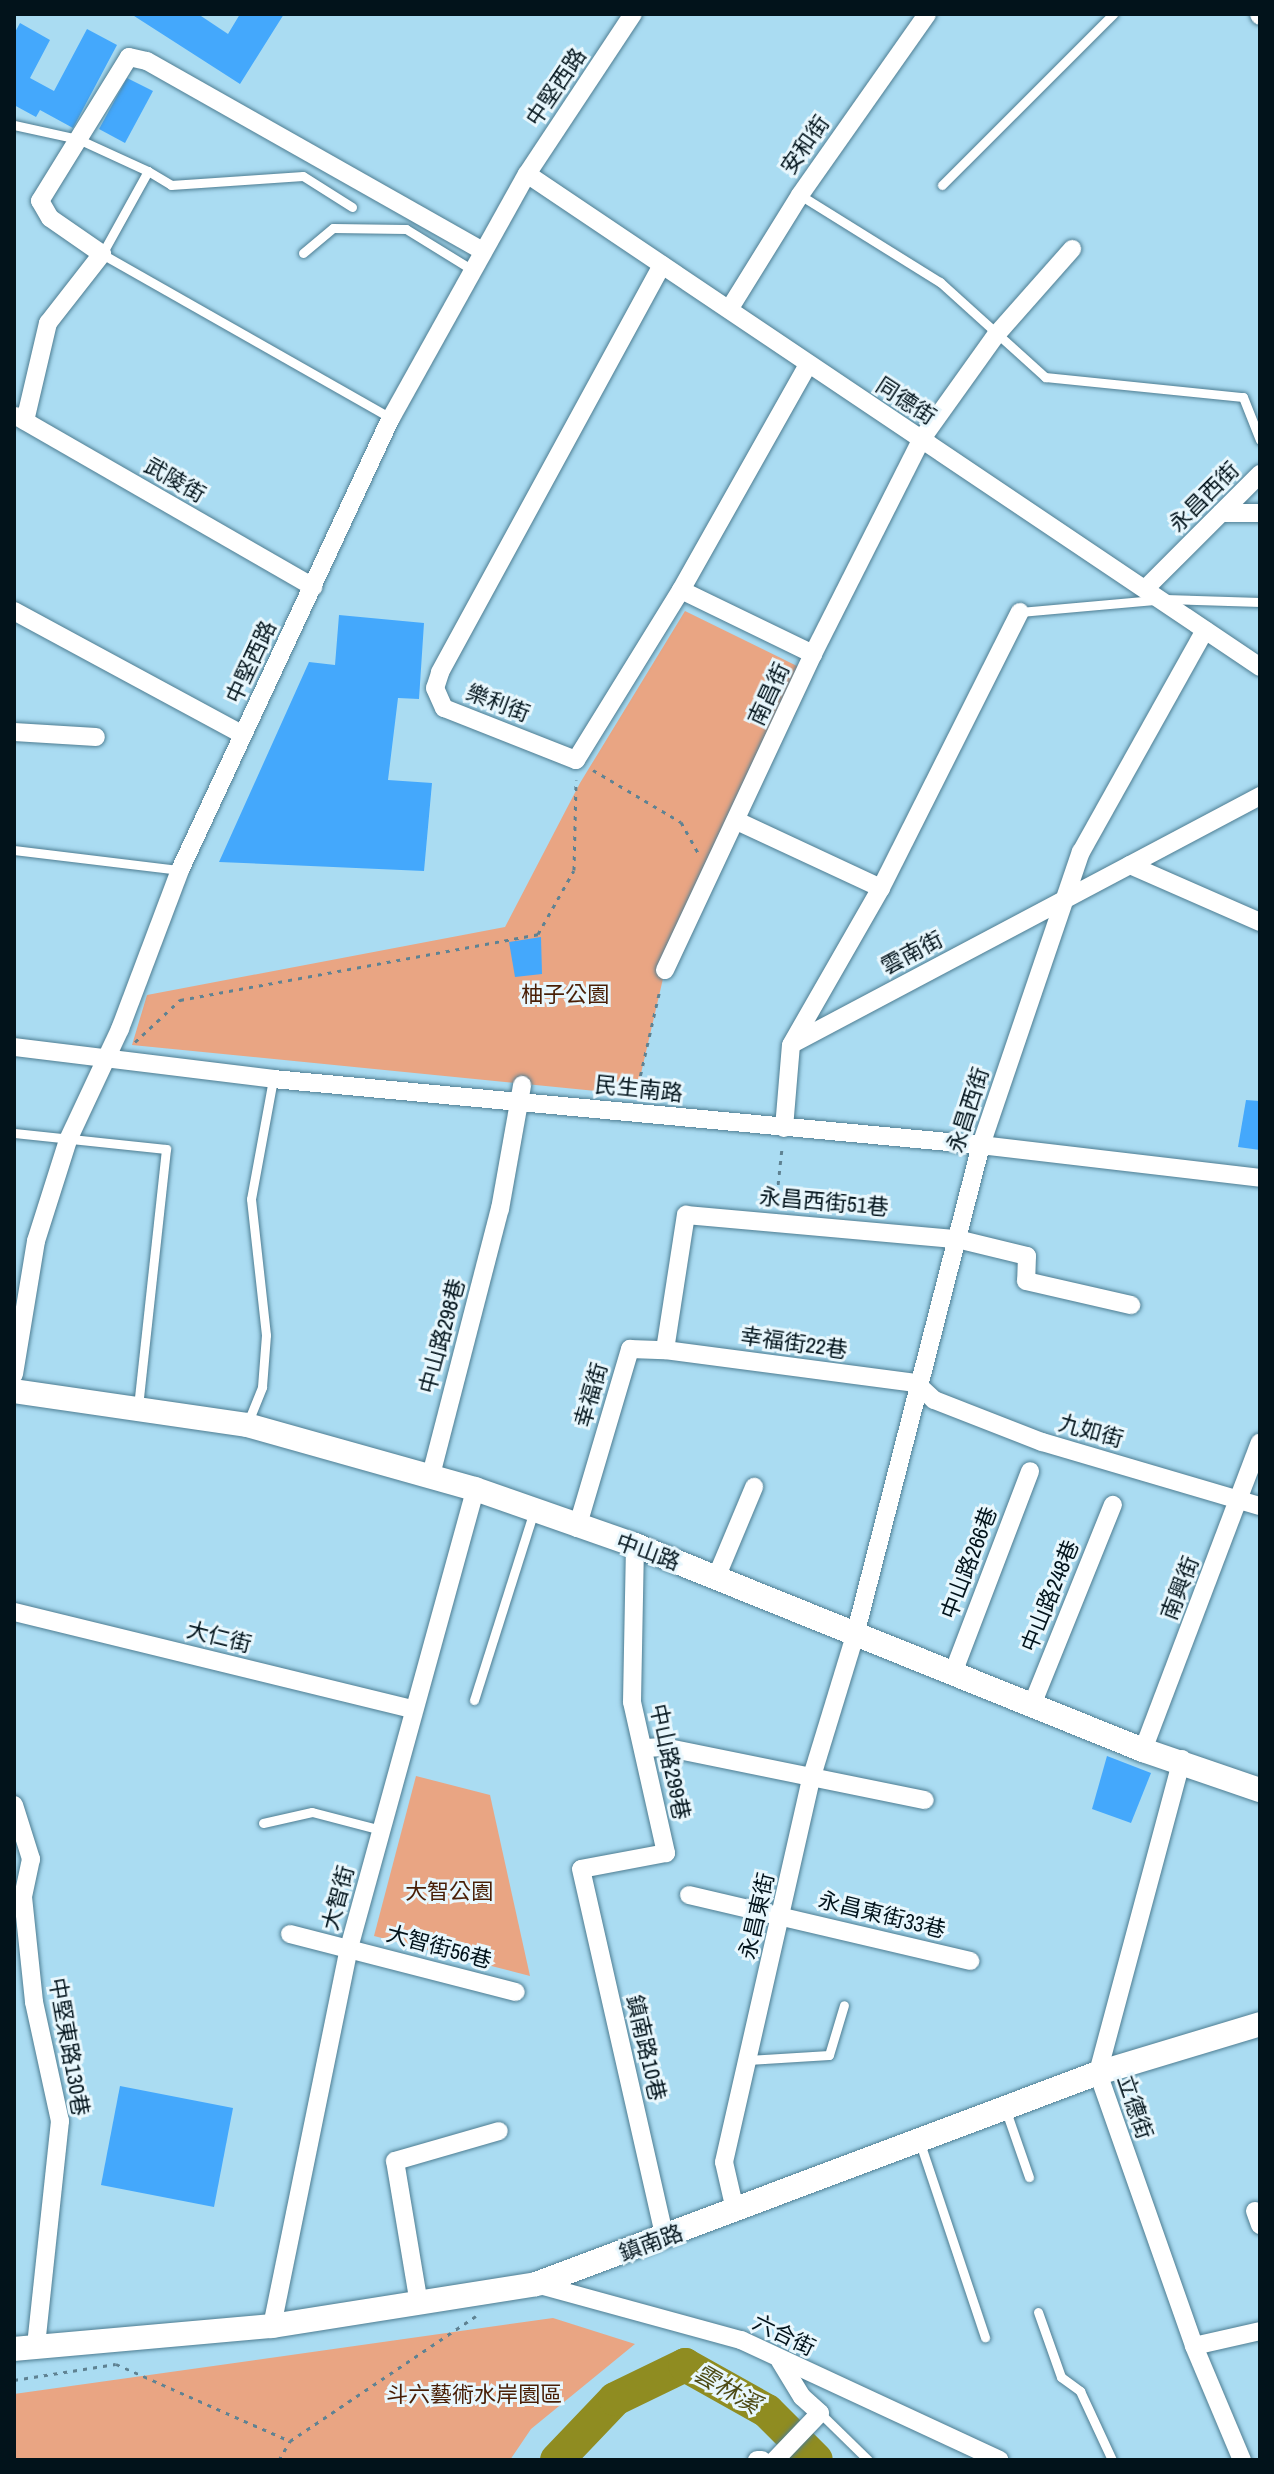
<!DOCTYPE html>
<html>
<head>
<meta charset="utf-8">
<style>
	body { margin:0 }
	#map { position:relative; width:1274px; height:2474px; overflow:hidden; background:#aadcf2; font-family:"Archivo Narrow","Noto Sans TC",sans-serif }
	div>[style] { position:absolute }
	[style*='--x'] { left:calc(var(--x)*1px); top:calc(var(--y)*1px); width:calc(var(--w)*1px); rotate:calc(var(--a)*1deg) }
	.green>* { inset:0; background:#e9a583 }
	.river>* { height:34px; margin:-17px; padding:0 17px; transform-origin:17px; border-radius:17px; background:#8f8c21 }
	.building>* { inset:0; background:#44a8fc }
	.path>* { height:3px; margin-top:-1.5px; transform-origin:0; background:repeating-linear-gradient(90deg,#5f8292 0 4px,transparent 0 10px) }
	.roads { filter:drop-shadow(0 0 2px #4e7d92) drop-shadow(0 0 2px #4e7d92) }
	.service>* { height:9px; margin:-4.5px; padding:0 4.5px; transform-origin:4.5px; border-radius:4.5px; background:#fff }
	.minor>* { height:18px; margin:-9px; padding:0 9px; transform-origin:9px; border-radius:9px; background:#fff }
	.tertiary>* { height:24px; margin:-12px; padding:0 12px; transform-origin:12px; border-radius:12px; background:#fff }
	span { translate:-50% -50%; white-space:nowrap; text-align:center; line-height:1.15; -webkit-text-stroke:6px #e8f7fd; paint-order:stroke }
	.street-label { font-size:22px; color:#02131b }
	.park-label { font-size:22px; color:#481e05 }
	.water-label { font-size:24px; color:#4c4a14; font-style:italic }
	.frame { position:absolute; inset:0; border:16px solid #02131b; pointer-events:none }
</style>
</head>
<body>
<div id="map">
	<div class="green">
		<i style="clip-path:polygon(685px 611px,799px 667px,665px 970px,636px 1095px,132px 1045px,147px 995px,505px 927px,580px 783px)"></i>
		<i style="clip-path:polygon(416px 1776px,490px 1795px,530px 1976px,374px 1936px)"></i>
		<i style="clip-path:polygon(553px 2318px,635px 2344px,531px 2429px,510px 2460px,14px 2460px,14px 2394px)"></i>
	</div>
	<div class="river">
		<i style="--x:557;--y:2460;--w:84;--a:-46.4"></i>
		<i style="--x:615;--y:2399;--w:78;--a:-25.9"></i>
		<i style="--x:685;--y:2365;--w:94;--a:29.3"></i>
		<i style="--x:767;--y:2411;--w:69;--a:45"></i>
	</div>
	<div class="building">
		<i style="clip-path:polygon(131px 14px,198px 14px,228px 34px,240px 14px,284px 14px,240px 84px)"></i>
		<i style="clip-path:polygon(20px 23px,50px 40px,30px 78px,54px 91px,87px 29px,117px 45px,73px 128px,40px 110px,36px 117px,14px 105px,14px 34px)"></i>
		<i style="clip-path:polygon(127px 78px,153px 91px,125px 143px,99px 129px)"></i>
		<i style="clip-path:polygon(339px 615px,424px 623px,419px 699px,398px 698px,388px 780px,432px 783px,424px 871px,219px 862px,309px 662px,335px 665px)"></i>
		<i style="clip-path:polygon(541px 937px,542px 974px,515px 977px,509px 942px)"></i>
		<i style="clip-path:polygon(1246px 1100px,1260px 1101px,1260px 1150px,1238px 1147px)"></i>
		<i style="clip-path:polygon(1107px 1756px,1151px 1773px,1131px 1823px,1092px 1809px)"></i>
		<i style="clip-path:polygon(120px 2086px,233px 2108px,214px 2207px,101px 2185px)"></i>
	</div>
	<div class="path">
		<i style="--x:593;--y:770;--w:102;--a:30.6"></i>
		<i style="--x:681;--y:822;--w:38;--a:61"></i>
		<i style="--x:135;--y:1042;--w:62;--a:-43"></i>
		<i style="--x:180;--y:1000;--w:364;--a:-10.4"></i>
		<i style="--x:538;--y:934;--w:73;--a:-60.6"></i>
		<i style="--x:574;--y:870;--w:90;--a:-88.7"></i>
		<i style="--x:636;--y:1095;--w:109;--a:-77.2"></i>
		<i style="--x:776;--y:1204;--w:56;--a:-83.9"></i>
		<i style="--x:14;--y:2380;--w:103;--a:-8.9"></i>
		<i style="--x:116;--y:2364;--w:190;--a:23.9"></i>
		<i style="--x:279;--y:2460;--w:22;--a:-60"></i>
		<i style="--x:290;--y:2441;--w:224;--a:-33.9"></i>
	</div>
	<div class="roads">
		<div class="service">
			<i style="--x:14;--y:125;--w:66;--a:12.3"></i>
			<i style="--x:78;--y:139;--w:77;--a:24.6"></i>
			<i style="--x:148;--y:171;--w:95;--a:119"></i>
			<i style="--x:102;--y:254;--w:332;--a:29.6"></i>
			<i style="--x:148;--y:171;--w:27;--a:31"></i>
			<i style="--x:171;--y:185;--w:132;--a:-3.9"></i>
			<i style="--x:303;--y:176;--w:58;--a:32.3"></i>
			<i style="--x:942;--y:185;--w:242;--a:-45"></i>
			<i style="--x:800;--y:195;--w:165;--a:31.9"></i>
			<i style="--x:940;--y:282;--w:142;--a:42.1"></i>
			<i style="--x:1045;--y:377;--w:199;--a:5.8"></i>
			<i style="--x:1243;--y:397;--w:46;--a:68.4"></i>
			<i style="--x:303;--y:253;--w:39;--a:-40"></i>
			<i style="--x:333;--y:228;--w:73;--a:0.8"></i>
			<i style="--x:406;--y:229;--w:76;--a:31.6"></i>
			<i style="--x:1020;--y:612;--w:146;--a:-5.1"></i>
			<i style="--x:1165;--y:599;--w:95;--a:1.8"></i>
			<i style="--x:14;--y:850;--w:167;--a:6.9"></i>
			<i style="--x:14;--y:1133;--w:153;--a:6"></i>
			<i style="--x:166;--y:1149;--w:259;--a:96.2"></i>
			<i style="--x:248;--y:1422;--w:38;--a:-68"></i>
			<i style="--x:262;--y:1387;--w:52;--a:-85.6"></i>
			<i style="--x:266;--y:1335;--w:137;--a:-96.3"></i>
			<i style="--x:251;--y:1199;--w:122;--a:-79.6"></i>
			<i style="--x:474;--y:1700;--w:198;--a:-72.4"></i>
			<i style="--x:263;--y:1823;--w:50;--a:-12.7"></i>
			<i style="--x:312;--y:1812;--w:71;--a:14.6"></i>
			<i style="--x:748;--y:2060;--w:81;--a:-3.5"></i>
			<i style="--x:829;--y:2055;--w:52;--a:-73.3"></i>
			<i style="--x:1006;--y:2111;--w:70;--a:70.8"></i>
			<i style="--x:920;--y:2143;--w:205;--a:71.5"></i>
			<i style="--x:1038;--y:2312;--w:69;--a:70.5"></i>
			<i style="--x:1061;--y:2377;--w:24;--a:36"></i>
			<i style="--x:1080;--y:2391;--w:76;--a:65.1"></i>
			<i style="--x:820;--y:2413;--w:67;--a:44.4"></i>
		</div>
		<div class="minor">
			<i style="--x:1259;--y:14;--w:2;--a:63"></i>
			<i style="--x:527;--y:174;--w:883;--a:33.92"></i>
			<i style="--x:662;--y:265;--w:464;--a:118.6"></i>
			<i style="--x:440;--y:673;--w:16;--a:108"></i>
			<i style="--x:435;--y:688;--w:22;--a:66"></i>
			<i style="--x:444;--y:708;--w:142;--a:21.5"></i>
			<i style="--x:576;--y:760;--w:200;--a:-58.3"></i>
			<i style="--x:681;--y:590;--w:258;--a:-60.6"></i>
			<i style="--x:730;--y:308;--w:133;--a:-58.2"></i>
			<i style="--x:800;--y:195;--w:221;--a:-54.9"></i>
			<i style="--x:16;--y:416;--w:343;--a:29.9"></i>
			<i style="--x:25;--y:421;--w:101;--a:-76.8"></i>
			<i style="--x:48;--y:323;--w:88;--a:-52"></i>
			<i style="--x:102;--y:254;--w:63;--a:-145.3"></i>
			<i style="--x:50;--y:218;--w:20;--a:-120"></i>
			<i style="--x:40;--y:201;--w:169;--a:-58.3"></i>
			<i style="--x:129;--y:57;--w:18;--a:13"></i>
			<i style="--x:147;--y:61;--w:386;--a:29.5"></i>
			<i style="--x:1221;--y:513;--w:39;--a:0"></i>
			<i style="--x:1147;--y:587;--w:160;--a:-45"></i>
			<i style="--x:681;--y:590;--w:147;--a:25.9"></i>
			<i style="--x:14;--y:611;--w:260;--a:28.4"></i>
			<i style="--x:14;--y:732;--w:82;--a:3.5"></i>
			<i style="--x:737;--y:821;--w:159;--a:25"></i>
			<i style="--x:1130;--y:865;--w:142;--a:23.7"></i>
			<i style="--x:665;--y:970;--w:349;--a:-64.9"></i>
			<i style="--x:813;--y:654;--w:240;--a:-63.2"></i>
			<i style="--x:921;--y:440;--w:129;--a:-54.5"></i>
			<i style="--x:996;--y:335;--w:115;--a:-48.5"></i>
			<i style="--x:792;--y:1044;--w:530;--a:-27.92"></i>
			<i style="--x:14;--y:1047;--w:261;--a:7"></i>
			<i style="--x:273;--y:1079;--w:711;--a:5.33"></i>
			<i style="--x:981;--y:1145;--w:281;--a:6.7"></i>
			<i style="--x:784;--y:1128;--w:83;--a:-85.2"></i>
			<i style="--x:791;--y:1045;--w:181;--a:-60.2"></i>
			<i style="--x:881;--y:888;--w:309;--a:-63.3"></i>
			<i style="--x:665;--y:1350;--w:253;--a:7.5"></i>
			<i style="--x:916;--y:1383;--w:25;--a:43"></i>
			<i style="--x:934;--y:1400;--w:116;--a:21.3"></i>
			<i style="--x:1042;--y:1442;--w:227;--a:16.4"></i>
			<i style="--x:14;--y:1374;--w:135;--a:-80.6"></i>
			<i style="--x:36;--y:1241;--w:106;--a:-72.4"></i>
			<i style="--x:68;--y:1140;--w:123;--a:-64.9"></i>
			<i style="--x:120;--y:1029;--w:170;--a:-69.3"></i>
			<i style="--x:180;--y:870;--w:499;--a:-65"></i>
			<i style="--x:391;--y:418;--w:279;--a:-60.9"></i>
			<i style="--x:527;--y:174;--w:192;--a:-56.5"></i>
			<i style="--x:431;--y:1475;--w:275;--a:-75.5"></i>
			<i style="--x:500;--y:1209;--w:126;--a:-79.9"></i>
			<i style="--x:577;--y:1528;--w:187;--a:-73.5"></i>
			<i style="--x:630;--y:1349;--w:35;--a:2"></i>
			<i style="--x:665;--y:1350;--w:137;--a:-81.2"></i>
			<i style="--x:686;--y:1215;--w:272;--a:5.1"></i>
			<i style="--x:957;--y:1239;--w:72;--a:13.7"></i>
			<i style="--x:1027;--y:1256;--w:25;--a:92"></i>
			<i style="--x:1026;--y:1281;--w:108;--a:12.9"></i>
			<i style="--x:635;--y:1545;--w:157;--a:91.1"></i>
			<i style="--x:632;--y:1702;--w:155;--a:77.3"></i>
			<i style="--x:666;--y:1853;--w:86;--a:169.3"></i>
			<i style="--x:581;--y:1869;--w:379;--a:77.2"></i>
			<i style="--x:716;--y:1578;--w:99;--a:-67.3"></i>
			<i style="--x:14;--y:1612;--w:411;--a:13.7"></i>
			<i style="--x:953;--y:1673;--w:216;--a:-69.1"></i>
			<i style="--x:1032;--y:1705;--w:216;--a:-68"></i>
			<i style="--x:645;--y:1748;--w:19;--a:-3"></i>
			<i style="--x:664;--y:1747;--w:266;--a:11.5"></i>
			<i style="--x:1143;--y:1750;--w:329;--a:-69.2"></i>
			<i style="--x:1182;--y:1759;--w:325;--a:105"></i>
			<i style="--x:1098;--y:2073;--w:289;--a:70.6"></i>
			<i style="--x:1194;--y:2346;--w:124;--a:67.2"></i>
			<i style="--x:14;--y:1805;--w:57;--a:72.5"></i>
			<i style="--x:31;--y:1859;--w:39;--a:102"></i>
			<i style="--x:23;--y:1897;--w:106;--a:84"></i>
			<i style="--x:34;--y:2002;--w:122;--a:77.7"></i>
			<i style="--x:60;--y:2121;--w:227;--a:96.1"></i>
			<i style="--x:689;--y:1895;--w:289;--a:13.2"></i>
			<i style="--x:290;--y:1934;--w:233;--a:14.4"></i>
			<i style="--x:735;--y:2210;--w:49;--a:-102.9"></i>
			<i style="--x:724;--y:2162;--w:396;--a:-77.2"></i>
			<i style="--x:812;--y:1776;--w:147;--a:-73"></i>
			<i style="--x:855;--y:1635;--w:506;--a:-75.58"></i>
			<i style="--x:981;--y:1145;--w:310;--a:-71.2"></i>
			<i style="--x:1081;--y:852;--w:254;--a:-60.8"></i>
			<i style="--x:1255;--y:2211;--w:15;--a:70"></i>
			<i style="--x:536;--y:2284;--w:213;--a:15.3"></i>
			<i style="--x:741;--y:2340;--w:285;--a:24.9"></i>
			<i style="--x:419;--y:2304;--w:145;--a:-99.5"></i>
			<i style="--x:395;--y:2161;--w:108;--a:-16.1"></i>
			<i style="--x:272;--y:2326;--w:386;--a:-78.5"></i>
			<i style="--x:349;--y:1948;--w:476;--a:-74.6"></i>
			<i style="--x:1194;--y:2346;--w:68;--a:-12.8"></i>
			<i style="--x:757;--y:2460;--w:5;--a:0"></i>
			<i style="--x:775;--y:2460;--w:65;--a:-46.2"></i>
			<i style="--x:820;--y:2413;--w:24;--a:-138"></i>
			<i style="--x:802;--y:2397;--w:42;--a:-121.4"></i>
		</div>
		<div class="tertiary">
			<i style="--x:14;--y:1391;--w:235;--a:8.3"></i>
			<i style="--x:247;--y:1425;--w:237;--a:15.7"></i>
			<i style="--x:475;--y:1489;--w:170;--a:19.3"></i>
			<i style="--x:635;--y:1545;--w:548;--a:21.98"></i>
			<i style="--x:1143;--y:1750;--w:124;--a:18.9"></i>
			<i style="--x:14;--y:2349;--w:259;--a:-5.1"></i>
			<i style="--x:272;--y:2326;--w:267;--a:-9"></i>
			<i style="--x:536;--y:2284;--w:600;--a:-20.58"></i>
			<i style="--x:1098;--y:2073;--w:169;--a:-16.8"></i>
		</div>
	</div>
	<div class="street-label">
		<span style="left:556px;top:87px;rotate:-56deg">中堅西路</span>
		<span style="left:805px;top:145px;rotate:-55deg">安和街</span>
		<span style="left:906px;top:401px;rotate:33deg">同德街</span>
		<span style="left:175px;top:480px;rotate:30deg">武陵街</span>
		<span style="left:1204px;top:497px;rotate:-45deg">永昌西街</span>
		<span style="left:251px;top:662px;rotate:-65deg">中堅西路</span>
		<span style="left:769px;top:694px;rotate:-65deg">南昌街</span>
		<span style="left:498px;top:703px;rotate:21deg">樂利街</span>
		<span style="left:912px;top:953px;rotate:-28deg">雲南街</span>
		<span style="left:639px;top:1089px;rotate:6deg">民生南路</span>
		<span style="left:968px;top:1110px;rotate:-72deg">永昌西街</span>
		<span style="left:824px;top:1202px;rotate:5deg">永昌西街51巷</span>
		<span style="left:442px;top:1336px;rotate:-75deg">中山路298巷</span>
		<span style="left:794px;top:1343px;rotate:8deg">幸福街22巷</span>
		<span style="left:591px;top:1395px;rotate:-74deg">幸福街</span>
		<span style="left:1091px;top:1431px;rotate:16deg">九如街</span>
		<span style="left:648px;top:1552px;rotate:20deg">中山路</span>
		<span style="left:969px;top:1563px;rotate:-69deg">中山路266巷</span>
		<span style="left:1180px;top:1588px;rotate:-69deg">南興街</span>
		<span style="left:1050px;top:1596px;rotate:-68deg">中山路248巷</span>
		<span style="left:219px;top:1637px;rotate:14deg">大仁街</span>
		<span style="left:670px;top:1762px;rotate:78deg">中山路299巷</span>
		<span style="left:338px;top:1898px;rotate:-75deg">大智街</span>
		<span style="left:882px;top:1915px;rotate:14deg">永昌東街33巷</span>
		<span style="left:757px;top:1916px;rotate:-77deg">永昌東街</span>
		<span style="left:439px;top:1947px;rotate:15deg">大智街56巷</span>
		<span style="left:69px;top:2047px;rotate:80deg">中堅東路130巷</span>
		<span style="left:646px;top:2048px;rotate:77deg">鎮南路10巷</span>
		<span style="left:1135px;top:2107px;rotate:71deg">立德街</span>
		<span style="left:651px;top:2243px;rotate:-20deg">鎮南路</span>
		<span style="left:784px;top:2335px;rotate:26deg">六合街</span>
	</div>
	<div class="park-label">
		<span style="left:565px;top:995px">柚子公園</span>
		<span style="left:449px;top:1892px">大智公園</span>
		<span style="left:474px;top:2395px">斗六藝術水岸園區</span>
	</div>
	<div class="water-label">
		<span style="left:727px;top:2389px;rotate:30deg">雲林溪</span>
	</div>
	<div class="frame"></div>
</div>
</body>
</html>
